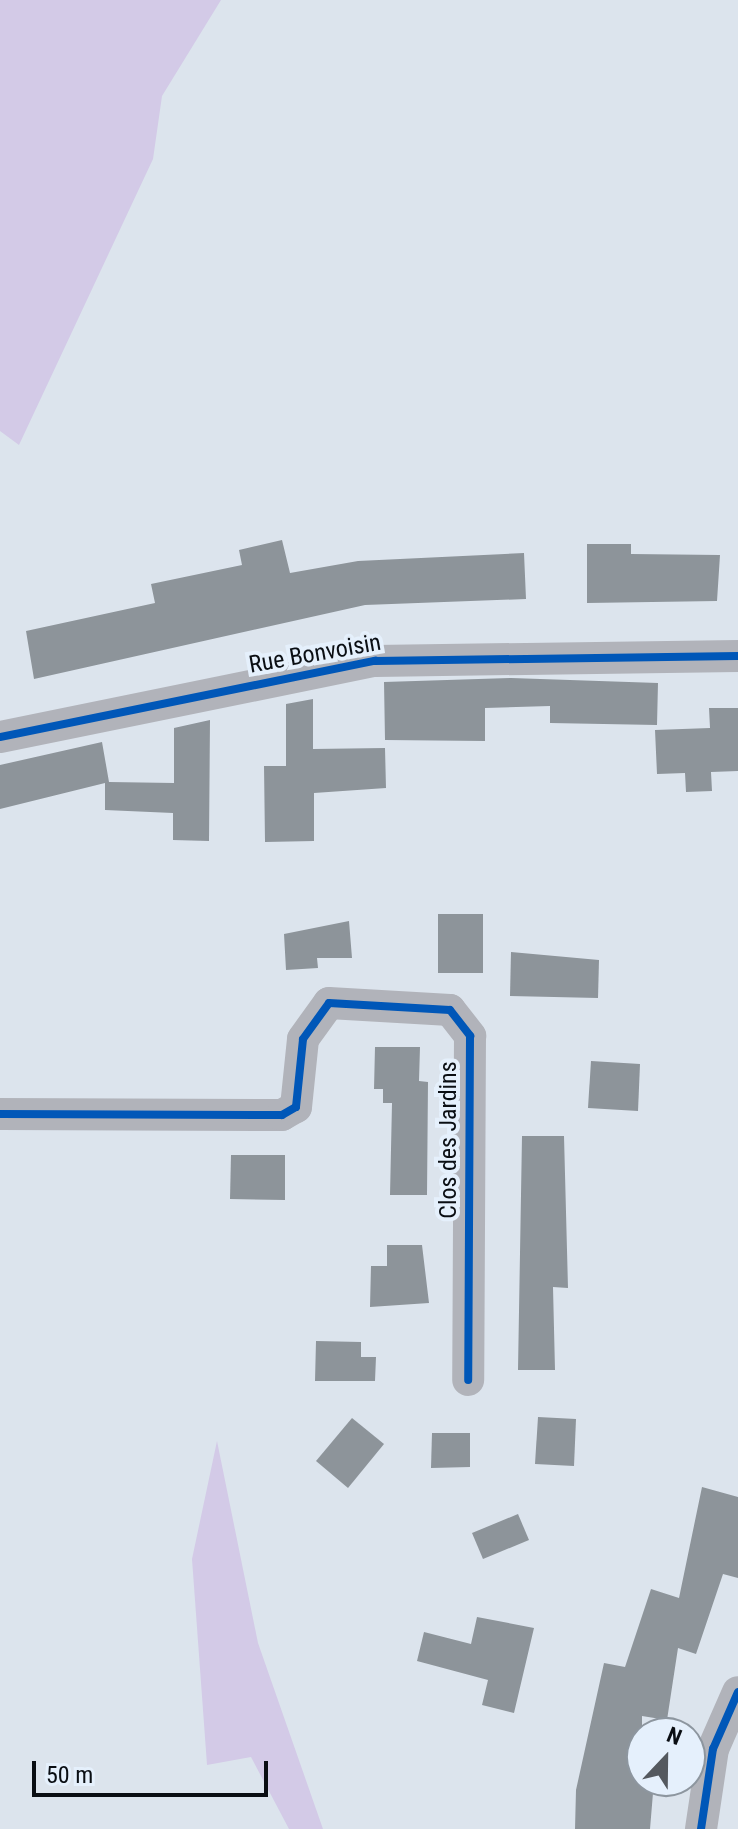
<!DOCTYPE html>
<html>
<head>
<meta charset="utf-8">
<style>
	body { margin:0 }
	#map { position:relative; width:738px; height:1829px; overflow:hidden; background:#dce4ed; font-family:"Roboto Condensed",sans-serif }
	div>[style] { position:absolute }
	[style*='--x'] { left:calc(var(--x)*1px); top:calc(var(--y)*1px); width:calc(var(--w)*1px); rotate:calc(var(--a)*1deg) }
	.green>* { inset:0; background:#d3cae7 }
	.building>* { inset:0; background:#8d949a }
	.minor>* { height:32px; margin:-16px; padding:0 16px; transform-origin:16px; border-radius:16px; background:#b1b3ba }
	.cycleway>* { height:8px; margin:-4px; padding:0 4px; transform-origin:4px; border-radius:4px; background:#0057b8 }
	span { translate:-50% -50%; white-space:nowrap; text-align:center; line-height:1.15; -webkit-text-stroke:8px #e5f0fc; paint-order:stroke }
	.street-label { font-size:24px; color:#0a0e13 }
	.north { position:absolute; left:626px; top:1717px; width:80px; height:80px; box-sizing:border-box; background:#e5f0fc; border:2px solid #8d969f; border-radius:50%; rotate:22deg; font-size:22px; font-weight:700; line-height:32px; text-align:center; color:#0a0e13 }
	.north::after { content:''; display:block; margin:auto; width:28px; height:36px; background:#54595f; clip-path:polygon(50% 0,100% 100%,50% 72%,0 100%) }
	.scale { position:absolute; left:32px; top:1761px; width:236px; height:36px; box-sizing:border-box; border:4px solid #0a0e13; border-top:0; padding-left:10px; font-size:24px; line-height:28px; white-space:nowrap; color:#0a0e13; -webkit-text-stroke:6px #e5f0fc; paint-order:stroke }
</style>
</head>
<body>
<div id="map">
	<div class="green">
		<i style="clip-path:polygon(0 0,221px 0,162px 96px,153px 159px,19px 445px,0 431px)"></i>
		<i style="clip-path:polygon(217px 1441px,258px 1643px,323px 1829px,289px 1829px,251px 1757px,207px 1765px,192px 1559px)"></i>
	</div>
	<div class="building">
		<i style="clip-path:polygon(282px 540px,290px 573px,358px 561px,524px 553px,526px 599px,365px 605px,34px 679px,26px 631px,155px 603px,151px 584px,242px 565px,239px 550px)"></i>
		<i style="clip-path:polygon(587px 544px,631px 544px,631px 554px,720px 555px,717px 601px,587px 603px)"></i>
		<i style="clip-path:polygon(511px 678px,658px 683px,657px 725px,550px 723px,550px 706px,485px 708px,485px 741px,385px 740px,384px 682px)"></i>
		<i style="clip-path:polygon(313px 699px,313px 749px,385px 748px,386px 788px,314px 793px,314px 841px,265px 842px,264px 766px,286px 766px,286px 704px)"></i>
		<i style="clip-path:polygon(709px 708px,738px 708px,738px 771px,711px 772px,712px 791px,686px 792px,685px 773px,657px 774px,655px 730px,710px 728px)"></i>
		<i style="clip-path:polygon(210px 720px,209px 841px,173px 840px,173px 813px,105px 810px,105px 783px,0 809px,0 765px,102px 742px,109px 782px,174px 783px,174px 728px)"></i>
		<i style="clip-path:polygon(438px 914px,483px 914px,483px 973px,438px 973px)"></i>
		<i style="clip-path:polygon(349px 921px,352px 958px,317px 958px,318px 968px,286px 970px,284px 934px)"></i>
		<i style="clip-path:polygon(511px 952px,599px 960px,598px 998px,510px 996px)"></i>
		<i style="clip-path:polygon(375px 1047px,420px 1047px,419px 1081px,428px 1082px,427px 1195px,390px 1195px,392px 1103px,383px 1103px,383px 1089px,374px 1089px)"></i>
		<i style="clip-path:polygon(591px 1061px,640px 1064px,638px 1111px,588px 1108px)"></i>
		<i style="clip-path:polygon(522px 1136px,564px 1136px,568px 1288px,553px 1287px,555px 1370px,518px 1370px)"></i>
		<i style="clip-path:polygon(231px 1155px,285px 1155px,285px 1200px,230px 1199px)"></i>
		<i style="clip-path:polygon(387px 1245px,422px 1245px,429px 1303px,370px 1307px,371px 1266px,387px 1266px)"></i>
		<i style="clip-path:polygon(316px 1341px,361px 1342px,361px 1357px,376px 1357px,375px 1381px,315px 1381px)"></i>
		<i style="clip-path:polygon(538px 1417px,576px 1419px,574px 1466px,535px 1464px)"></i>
		<i style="clip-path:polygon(352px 1418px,384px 1444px,348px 1488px,316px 1461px)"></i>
		<i style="clip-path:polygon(432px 1433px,470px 1433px,470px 1467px,431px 1468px)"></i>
		<i style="clip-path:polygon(702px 1487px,738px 1497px,738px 1578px,723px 1574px,696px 1654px,678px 1648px,667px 1720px,642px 1716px,642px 1781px,654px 1781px,650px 1829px,575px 1829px,576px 1790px,604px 1663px,625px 1667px,651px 1589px,679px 1598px)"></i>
		<i style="clip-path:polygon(518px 1514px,529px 1540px,483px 1559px,472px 1533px)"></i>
		<i style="clip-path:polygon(477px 1617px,534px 1628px,514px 1713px,482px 1705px,488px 1680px,417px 1661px,424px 1632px,471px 1644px)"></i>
	</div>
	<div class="minor">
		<i style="--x:0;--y:737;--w:383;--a:-11.5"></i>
		<i style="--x:375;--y:661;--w:363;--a:-0.8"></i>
		<i style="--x:0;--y:1114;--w:282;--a:0.2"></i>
		<i style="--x:282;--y:1115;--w:16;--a:-30"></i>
		<i style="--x:296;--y:1107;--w:68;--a:-84.1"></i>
		<i style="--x:303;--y:1039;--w:44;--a:-54.2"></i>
		<i style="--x:329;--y:1003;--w:121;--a:3.3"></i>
		<i style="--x:450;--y:1010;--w:33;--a:52"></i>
		<i style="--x:470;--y:1036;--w:344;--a:90.3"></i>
		<i style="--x:701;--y:1829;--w:81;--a:-81.5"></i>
		<i style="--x:713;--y:1749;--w:62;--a:-66.3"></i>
	</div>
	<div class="cycleway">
		<i style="--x:0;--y:737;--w:383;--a:-11.5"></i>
		<i style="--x:375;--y:661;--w:363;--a:-0.8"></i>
		<i style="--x:0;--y:1114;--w:282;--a:0.2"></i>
		<i style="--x:282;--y:1115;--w:16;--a:-30"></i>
		<i style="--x:296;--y:1107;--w:68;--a:-84.1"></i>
		<i style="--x:303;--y:1039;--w:44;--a:-54.2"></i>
		<i style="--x:329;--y:1003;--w:121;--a:3.3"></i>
		<i style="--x:450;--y:1010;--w:33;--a:52"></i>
		<i style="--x:470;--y:1036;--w:344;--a:90.3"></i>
		<i style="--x:701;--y:1829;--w:81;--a:-81.5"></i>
		<i style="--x:713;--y:1749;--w:62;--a:-66.3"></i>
	</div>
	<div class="street-label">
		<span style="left:315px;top:654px;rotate:-10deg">Rue Bonvoisin</span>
		<span style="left:449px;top:1140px;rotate:-90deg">Clos des Jardins</span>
	</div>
	<div class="north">N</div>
	<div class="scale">50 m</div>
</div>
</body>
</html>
